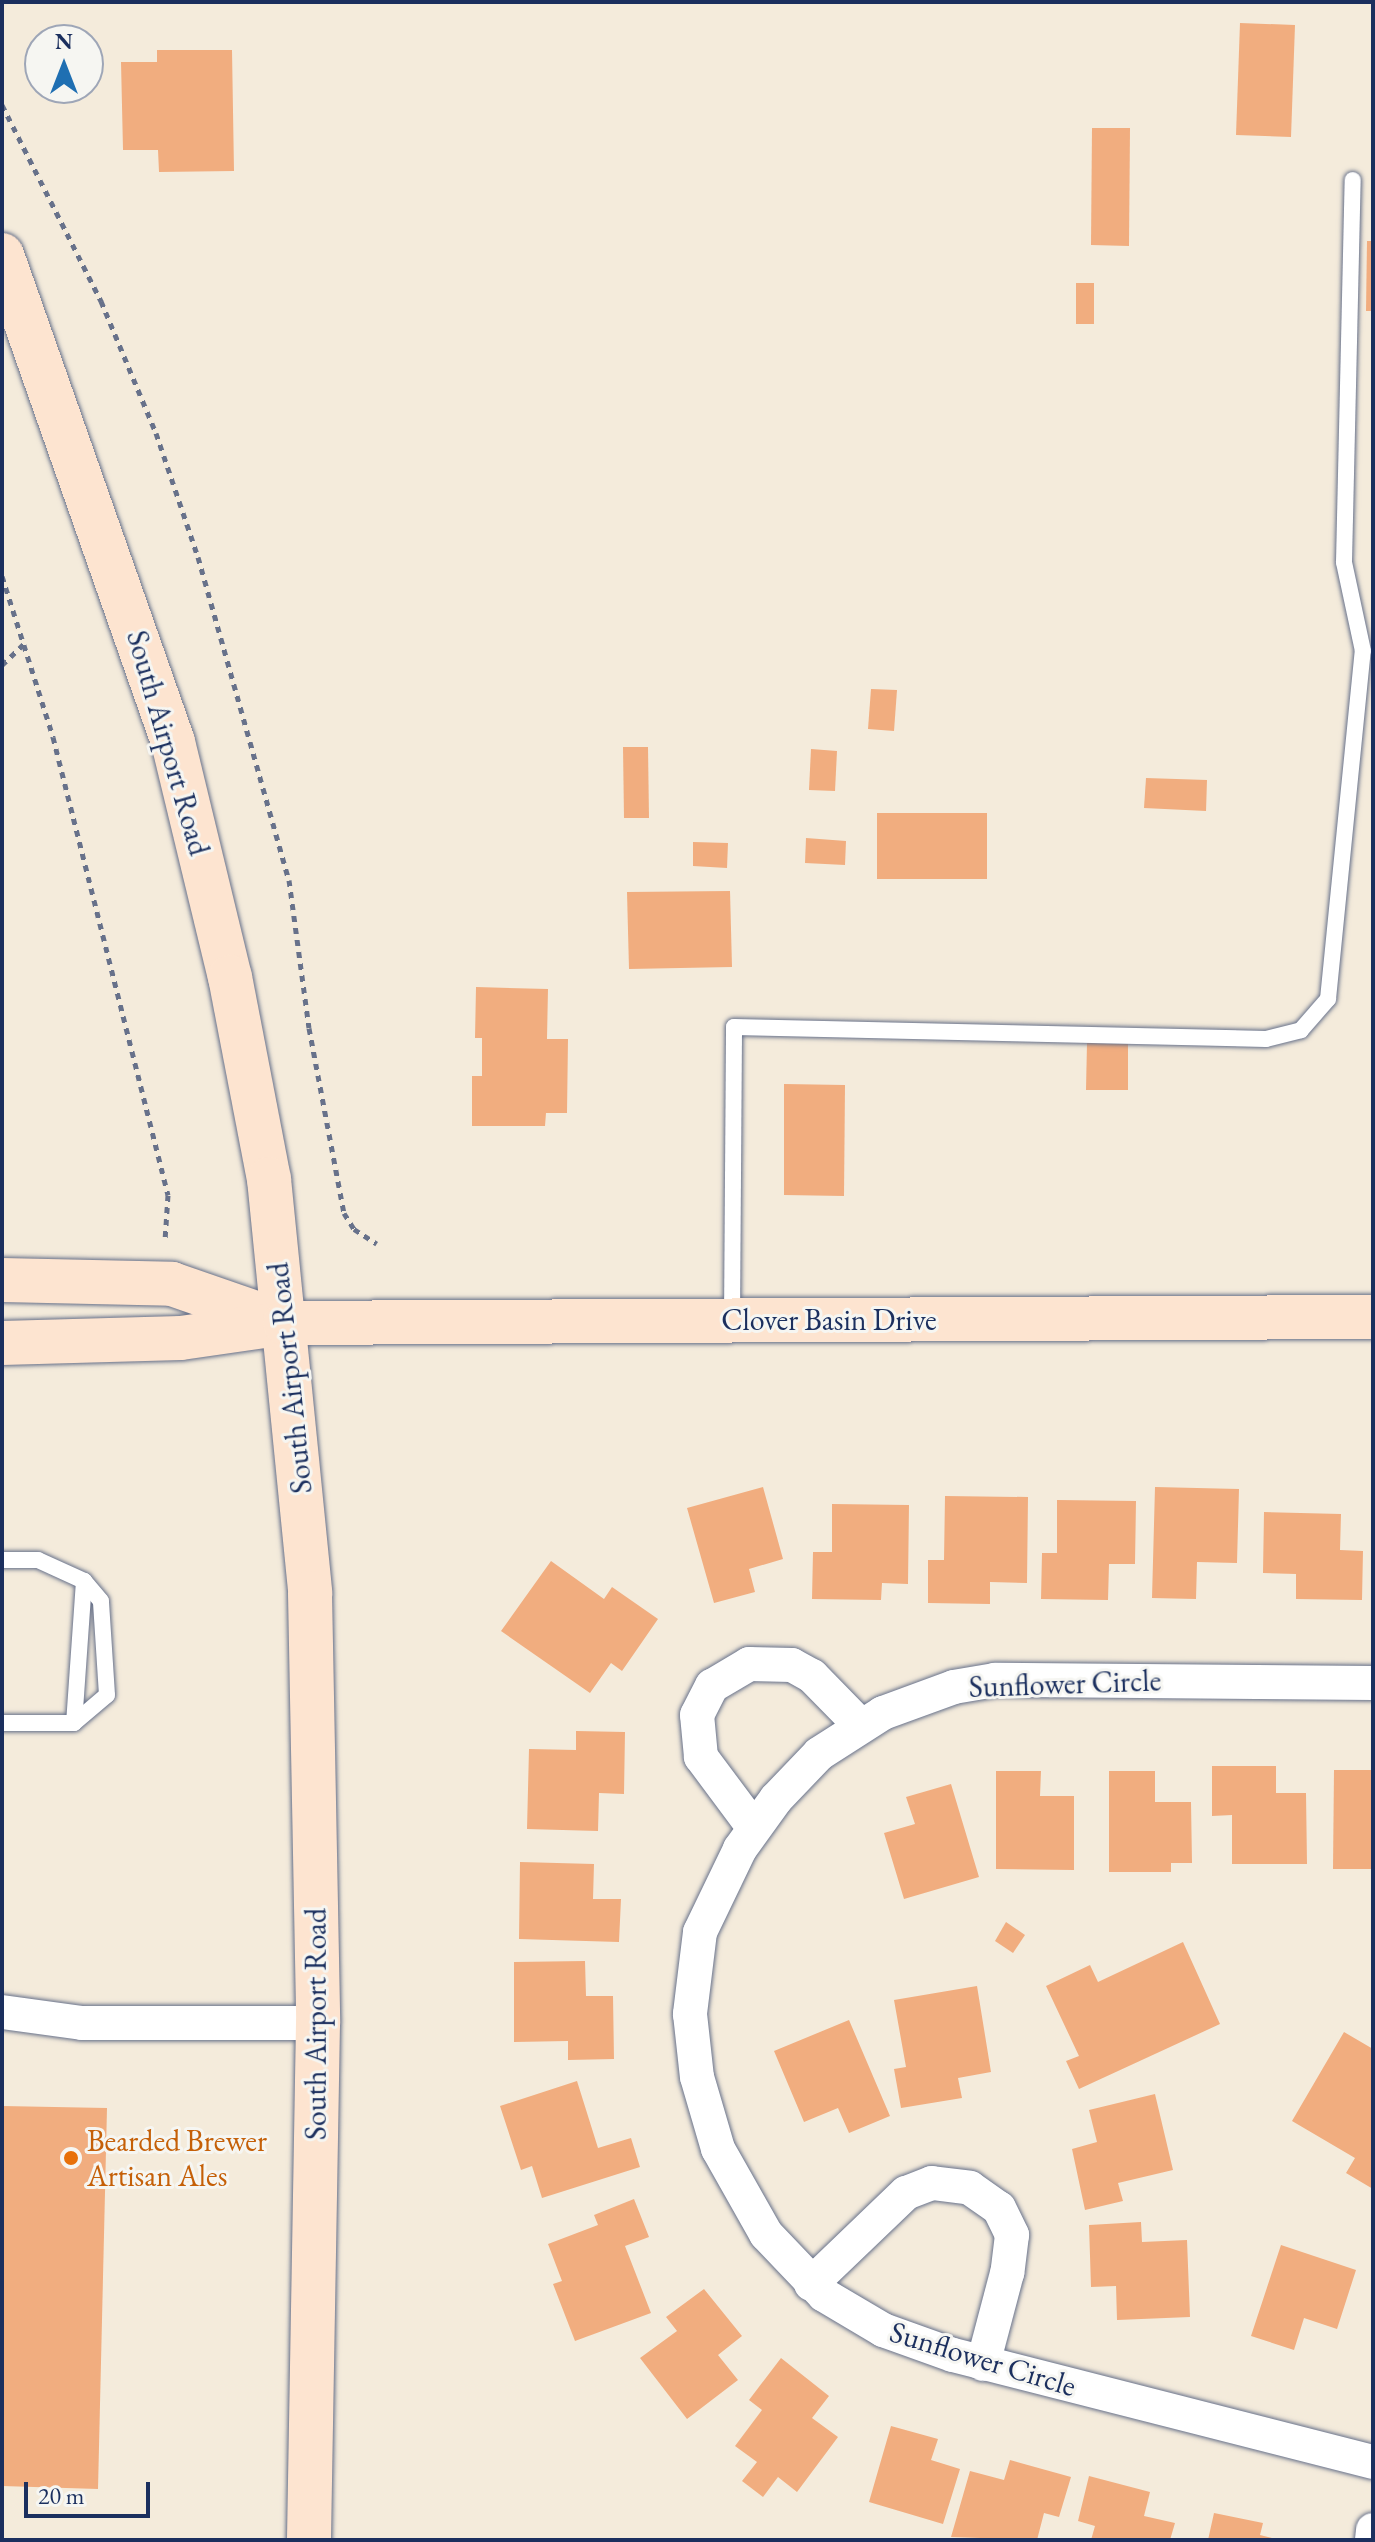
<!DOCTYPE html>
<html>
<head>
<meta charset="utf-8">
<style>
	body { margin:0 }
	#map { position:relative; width:1375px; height:2542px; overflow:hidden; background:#f4ebdb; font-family:"EB Garamond",serif }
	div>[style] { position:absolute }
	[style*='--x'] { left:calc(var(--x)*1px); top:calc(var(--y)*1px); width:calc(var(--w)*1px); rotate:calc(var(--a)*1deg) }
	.building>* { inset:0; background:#f1ad7f }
	.path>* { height:5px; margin-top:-2.5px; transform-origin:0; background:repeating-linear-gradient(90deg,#67718a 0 6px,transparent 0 12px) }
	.roads { filter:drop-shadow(0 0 2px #67718a) drop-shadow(0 0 2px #67718a) }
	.lane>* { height:16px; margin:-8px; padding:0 8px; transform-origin:8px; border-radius:8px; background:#fff }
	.street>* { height:34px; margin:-17px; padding:0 17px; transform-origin:17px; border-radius:17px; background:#fff }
	.secondary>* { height:44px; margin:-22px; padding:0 22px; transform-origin:22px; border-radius:22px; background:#fde4d0 }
	.dots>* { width:22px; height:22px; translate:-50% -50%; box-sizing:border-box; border:4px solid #f6f6f2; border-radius:50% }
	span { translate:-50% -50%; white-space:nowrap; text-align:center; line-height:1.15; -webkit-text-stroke:6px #f6f6f2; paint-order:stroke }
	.street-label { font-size:30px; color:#1b2f5e }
	.food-label { font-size:30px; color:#c56008 }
	.left { translate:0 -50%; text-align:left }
	.frame { position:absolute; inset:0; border:4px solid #1b2f5e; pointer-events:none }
	.north { position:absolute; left:24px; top:24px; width:80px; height:80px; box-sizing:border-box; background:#f6f6f2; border:2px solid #9ea6b7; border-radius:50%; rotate:0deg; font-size:22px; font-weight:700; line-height:32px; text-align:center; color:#1b2f5e }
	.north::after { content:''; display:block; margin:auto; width:28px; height:36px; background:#1f6fb2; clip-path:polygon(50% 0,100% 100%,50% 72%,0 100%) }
	.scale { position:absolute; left:24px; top:2482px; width:126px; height:36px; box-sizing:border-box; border:4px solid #1b2f5e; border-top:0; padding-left:10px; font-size:24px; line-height:28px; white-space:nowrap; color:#1b2f5e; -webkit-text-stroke:6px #f6f6f2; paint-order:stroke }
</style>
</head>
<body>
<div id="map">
	<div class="building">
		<i style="clip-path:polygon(1240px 23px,1295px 25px,1291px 137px,1236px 135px)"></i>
		<i style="clip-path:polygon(157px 50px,232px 50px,234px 171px,159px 172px,158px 150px,123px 150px,121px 62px,157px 62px)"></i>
		<i style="clip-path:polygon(1092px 128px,1130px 128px,1129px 246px,1091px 245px)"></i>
		<i style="clip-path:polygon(1367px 241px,1373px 241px,1373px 311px,1366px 311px)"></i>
		<i style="clip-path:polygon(1076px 283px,1094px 283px,1094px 324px,1076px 324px)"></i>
		<i style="clip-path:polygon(871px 689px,897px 690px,894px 731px,868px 729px)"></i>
		<i style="clip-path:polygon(623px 747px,648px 747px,649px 818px,624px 818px)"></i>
		<i style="clip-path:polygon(811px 749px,837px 751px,835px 791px,809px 790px)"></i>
		<i style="clip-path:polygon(1146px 778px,1207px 780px,1206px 811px,1144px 808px)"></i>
		<i style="clip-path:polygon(877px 813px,987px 813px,987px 879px,877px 879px)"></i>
		<i style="clip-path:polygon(806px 838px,846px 841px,845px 865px,805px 863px)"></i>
		<i style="clip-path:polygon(693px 842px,728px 843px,727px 868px,693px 866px)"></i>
		<i style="clip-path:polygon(730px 891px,732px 967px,629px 969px,627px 892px)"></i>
		<i style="clip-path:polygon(476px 987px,548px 989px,547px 1039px,568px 1039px,567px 1113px,546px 1113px,545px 1126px,472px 1126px,472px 1076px,482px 1076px,482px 1038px,475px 1038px)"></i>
		<i style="clip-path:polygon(1087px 1043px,1128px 1044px,1128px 1090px,1086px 1090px)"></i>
		<i style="clip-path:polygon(784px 1084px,845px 1085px,844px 1196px,784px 1195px)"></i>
		<i style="clip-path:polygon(763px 1487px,783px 1559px,749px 1569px,755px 1592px,714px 1603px,687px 1508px)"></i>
		<i style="clip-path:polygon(1155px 1487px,1239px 1489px,1237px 1563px,1197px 1562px,1196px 1599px,1152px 1598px)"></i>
		<i style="clip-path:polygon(945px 1496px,1028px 1497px,1027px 1583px,990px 1582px,990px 1604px,928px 1603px,928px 1560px,944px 1560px)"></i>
		<i style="clip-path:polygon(1057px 1500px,1136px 1501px,1135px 1564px,1109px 1564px,1108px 1600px,1041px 1599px,1042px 1553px,1057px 1553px)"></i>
		<i style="clip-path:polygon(832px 1504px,909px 1505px,908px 1584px,882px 1583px,881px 1600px,812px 1599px,813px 1552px,832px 1552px)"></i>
		<i style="clip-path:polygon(1264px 1512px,1341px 1514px,1340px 1550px,1363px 1551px,1362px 1600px,1296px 1599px,1296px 1574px,1263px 1573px)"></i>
		<i style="clip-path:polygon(551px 1561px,604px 1599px,612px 1587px,658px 1619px,622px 1671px,611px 1663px,590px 1693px,501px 1631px)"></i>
		<i style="clip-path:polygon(576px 1731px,625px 1732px,624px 1794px,599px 1793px,598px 1831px,527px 1829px,529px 1749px,576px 1750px)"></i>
		<i style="clip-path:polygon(1212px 1766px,1276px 1766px,1276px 1793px,1306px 1793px,1307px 1864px,1232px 1864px,1232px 1815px,1212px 1816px)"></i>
		<i style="clip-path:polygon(1334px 1770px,1373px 1770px,1373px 1869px,1333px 1869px)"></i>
		<i style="clip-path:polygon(996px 1771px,1041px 1771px,1040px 1796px,1074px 1796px,1074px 1870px,996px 1869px)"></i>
		<i style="clip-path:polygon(1109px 1771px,1155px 1771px,1155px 1802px,1191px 1802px,1192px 1863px,1171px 1863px,1171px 1872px,1109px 1872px)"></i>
		<i style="clip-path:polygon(951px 1784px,979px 1877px,904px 1899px,884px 1833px,915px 1824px,906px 1797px)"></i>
		<i style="clip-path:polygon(520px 1862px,594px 1864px,593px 1899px,621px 1899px,619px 1942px,519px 1939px)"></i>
		<i style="clip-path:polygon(1006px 1922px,1025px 1935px,1013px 1953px,995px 1941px)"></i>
		<i style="clip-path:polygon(1183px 1942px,1220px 2024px,1079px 2089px,1066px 2061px,1079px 2056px,1046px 1986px,1090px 1965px,1098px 1982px)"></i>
		<i style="clip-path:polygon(585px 1961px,586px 1996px,613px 1996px,614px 2059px,568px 2060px,568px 2041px,514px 2042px,514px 1962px)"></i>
		<i style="clip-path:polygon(977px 1986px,991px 2072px,958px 2078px,962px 2098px,901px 2108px,894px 2069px,906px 2067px,894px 2000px)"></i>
		<i style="clip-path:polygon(849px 2020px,890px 2116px,849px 2133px,838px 2108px,804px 2122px,774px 2051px)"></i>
		<i style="clip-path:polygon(1344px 2032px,1373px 2049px,1373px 2189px,1346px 2173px,1355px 2158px,1292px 2121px)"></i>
		<i style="clip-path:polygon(577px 2081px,598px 2148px,631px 2138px,640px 2167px,542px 2198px,532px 2166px,521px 2170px,500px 2106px)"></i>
		<i style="clip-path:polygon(1155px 2094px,1173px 2170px,1118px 2183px,1123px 2201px,1085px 2210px,1072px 2149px,1097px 2142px,1089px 2110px)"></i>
		<i style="clip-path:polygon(2px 2106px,107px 2108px,98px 2489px,2px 2486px)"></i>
		<i style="clip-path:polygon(634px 2199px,649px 2237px,625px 2246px,651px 2313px,575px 2341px,553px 2284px,562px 2281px,548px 2244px,598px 2225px,594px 2215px)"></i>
		<i style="clip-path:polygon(1141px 2222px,1142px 2242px,1187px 2240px,1190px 2317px,1117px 2320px,1116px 2286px,1091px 2287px,1089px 2225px)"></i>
		<i style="clip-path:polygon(1281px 2245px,1356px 2270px,1337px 2329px,1304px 2318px,1294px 2350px,1251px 2336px)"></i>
		<i style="clip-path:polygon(704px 2289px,742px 2336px,718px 2355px,738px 2380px,687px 2419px,640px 2358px,677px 2331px,666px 2317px)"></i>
		<i style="clip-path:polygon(781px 2358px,829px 2396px,812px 2418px,838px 2437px,797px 2492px,778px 2477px,763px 2497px,742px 2481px,757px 2462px,735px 2446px,762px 2410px,749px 2400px)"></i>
		<i style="clip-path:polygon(891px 2426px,938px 2439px,931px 2460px,960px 2469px,943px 2524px,869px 2502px)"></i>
		<i style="clip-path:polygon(1010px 2460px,1071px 2477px,1059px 2517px,1044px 2513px,1037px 2540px,951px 2537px,970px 2471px,1004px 2480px)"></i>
		<i style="clip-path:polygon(1089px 2476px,1150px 2492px,1144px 2516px,1175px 2523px,1170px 2540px,1091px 2540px,1095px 2526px,1078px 2521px)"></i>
		<i style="clip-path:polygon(1214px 2513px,1263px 2523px,1260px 2535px,1280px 2540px,1208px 2540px)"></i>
	</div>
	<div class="path">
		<i style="--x:2;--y:105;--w:220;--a:63.2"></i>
		<i style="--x:101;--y:301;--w:143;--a:67.4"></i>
		<i style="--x:156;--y:433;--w:131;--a:71.3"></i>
		<i style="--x:198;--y:557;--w:336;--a:74.3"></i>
		<i style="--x:289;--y:880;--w:149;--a:82.3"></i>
		<i style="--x:309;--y:1028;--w:188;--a:79.3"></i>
		<i style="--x:344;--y:1213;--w:19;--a:58"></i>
		<i style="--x:354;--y:1229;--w:27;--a:33"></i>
		<i style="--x:2;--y:576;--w:169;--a:72.4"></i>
		<i style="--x:53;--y:737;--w:472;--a:75.9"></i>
		<i style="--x:168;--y:1195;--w:45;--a:93.8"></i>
		<i style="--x:2;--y:665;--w:30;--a:-44"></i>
	</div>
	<div class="roads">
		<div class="lane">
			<i style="--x:732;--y:1319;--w:292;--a:-89.6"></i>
			<i style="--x:734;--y:1027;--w:532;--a:1.29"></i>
			<i style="--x:1266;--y:1039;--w:36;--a:-14"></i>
			<i style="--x:1301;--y:1030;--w:41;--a:-48.9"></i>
			<i style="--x:1328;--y:999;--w:350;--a:-84.3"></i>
			<i style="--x:1363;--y:651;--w:91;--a:-102.1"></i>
			<i style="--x:1344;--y:562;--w:382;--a:-88.7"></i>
			<i style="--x:2;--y:1560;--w:36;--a:0"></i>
			<i style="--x:38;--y:1560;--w:51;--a:24.5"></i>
			<i style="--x:84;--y:1581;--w:142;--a:94"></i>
			<i style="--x:2;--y:1723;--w:72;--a:0"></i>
			<i style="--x:74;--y:1723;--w:43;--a:-40.3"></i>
			<i style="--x:107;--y:1695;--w:94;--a:-93.7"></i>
			<i style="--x:101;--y:1601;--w:26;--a:-130"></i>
		</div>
		<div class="street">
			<i style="--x:1373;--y:1683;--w:378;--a:-179.5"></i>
			<i style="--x:995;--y:1680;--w:42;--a:170.3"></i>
			<i style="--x:954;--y:1687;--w:76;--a:159.9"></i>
			<i style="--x:883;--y:1713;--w:76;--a:147.4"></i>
			<i style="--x:819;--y:1754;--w:62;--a:133.7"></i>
			<i style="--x:776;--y:1799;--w:62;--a:125.8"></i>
			<i style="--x:740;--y:1849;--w:92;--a:115.7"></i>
			<i style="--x:700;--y:1932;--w:83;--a:97"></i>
			<i style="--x:690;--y:2014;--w:63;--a:83.7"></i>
			<i style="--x:697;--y:2077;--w:75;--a:73.7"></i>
			<i style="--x:718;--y:2149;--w:98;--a:60.5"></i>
			<i style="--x:766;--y:2234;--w:84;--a:46.4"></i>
			<i style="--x:824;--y:2295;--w:69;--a:30.7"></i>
			<i style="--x:883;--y:2330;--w:74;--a:19.7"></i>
			<i style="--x:953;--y:2355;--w:433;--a:14.3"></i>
			<i style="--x:754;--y:1828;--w:89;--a:-126.7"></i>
			<i style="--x:701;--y:1757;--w:42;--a:-95.4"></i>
			<i style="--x:697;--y:1715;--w:33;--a:-63"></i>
			<i style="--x:712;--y:1686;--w:43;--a:-30.7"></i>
			<i style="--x:749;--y:1664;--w:43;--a:1.3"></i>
			<i style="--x:792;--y:1665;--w:23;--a:29"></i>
			<i style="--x:812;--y:1676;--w:67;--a:45.6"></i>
			<i style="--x:2;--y:2012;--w:81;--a:7.8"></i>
			<i style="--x:82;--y:2023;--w:236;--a:0"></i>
			<i style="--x:811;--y:2284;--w:132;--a:-43.8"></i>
			<i style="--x:906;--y:2193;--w:28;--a:-21"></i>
			<i style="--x:932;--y:2183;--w:38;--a:7"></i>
			<i style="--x:970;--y:2188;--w:35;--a:35"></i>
			<i style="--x:999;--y:2208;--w:30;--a:64"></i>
			<i style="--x:1012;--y:2235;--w:38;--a:97"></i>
			<i style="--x:1007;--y:2273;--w:94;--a:104.8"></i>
			<i style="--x:1372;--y:2540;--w:10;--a:-84"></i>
		</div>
		<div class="secondary">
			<i style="--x:2;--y:255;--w:516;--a:70.65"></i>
			<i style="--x:173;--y:742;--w:242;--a:76.4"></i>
			<i style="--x:230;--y:977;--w:206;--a:79.1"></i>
			<i style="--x:269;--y:1179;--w:416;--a:84.3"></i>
			<i style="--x:310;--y:1593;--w:430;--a:88.9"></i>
			<i style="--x:318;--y:2023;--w:517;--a:91"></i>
			<i style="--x:2;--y:1280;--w:170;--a:1.3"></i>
			<i style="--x:172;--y:1284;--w:113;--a:19.1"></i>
			<i style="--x:2;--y:1343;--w:179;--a:-1.6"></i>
			<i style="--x:181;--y:1338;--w:105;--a:-8.2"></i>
			<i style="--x:285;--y:1323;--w:1088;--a:-0.32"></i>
		</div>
	</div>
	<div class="dots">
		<i style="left:71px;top:2158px;background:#e8710a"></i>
	</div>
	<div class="street-label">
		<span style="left:168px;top:743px;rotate:74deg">South Airport Road</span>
		<span style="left:829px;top:1320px">Clover Basin Drive</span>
		<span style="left:290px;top:1378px;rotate:-96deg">South Airport Road</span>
		<span style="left:1065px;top:1684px;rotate:-2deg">Sunflower Circle</span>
		<span style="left:316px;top:2024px;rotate:-90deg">South Airport Road</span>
		<span style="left:983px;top:2359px;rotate:17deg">Sunflower Circle</span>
	</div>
	<div class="food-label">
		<span class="left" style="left:87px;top:2158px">Bearded Brewer<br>Artisan Ales</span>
	</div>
	<div class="frame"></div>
	<div class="north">N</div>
	<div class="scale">20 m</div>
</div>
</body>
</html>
